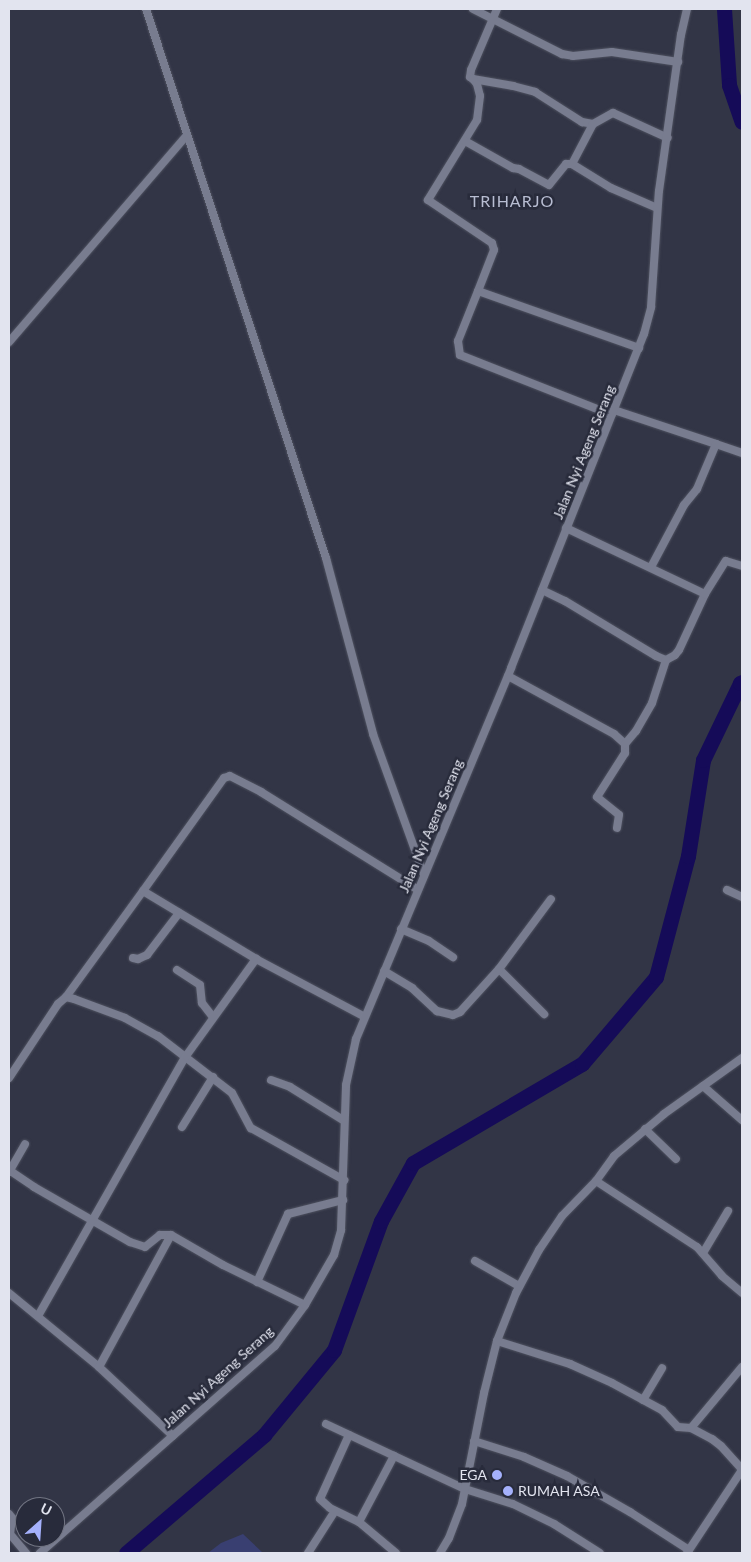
<!DOCTYPE html>
<html>
<head>
<meta charset="utf-8">
<style>
	body { margin:0 }
	#map { position:relative; width:751px; height:1562px; overflow:hidden; background:#323546; font-family:Lato,sans-serif }
	div>[style] { position:absolute }
	[style*='--x'] { left:calc(var(--x)*1px); top:calc(var(--y)*1px); width:calc(var(--w)*1px); rotate:calc(var(--a)*1deg) }
	.green>* { inset:0; background:#393f71 }
	.river>* { height:15px; margin:-7.5px; padding:0 7.5px; transform-origin:7.5px; border-radius:7.5px; background:#150b58 }
	.roads { filter:drop-shadow(0 0 1px #4e515f) drop-shadow(0 0 1px #4e515f) }
	.minor>* { height:8px; margin:-4px; padding:0 4px; transform-origin:4px; border-radius:4px; background:#787c8f }
	.dots>* { width:14px; height:14px; translate:-50% -50%; box-sizing:border-box; border:2px solid #282b3b; border-radius:50% }
	span { translate:-50% -50%; white-space:nowrap; text-align:center; line-height:1.15; -webkit-text-stroke:5px #282b3b; paint-order:stroke }
	.street-label { font-size:14px; color:#e2e4ef }
	.poi-label { font-size:14px; color:#e2e4ef }
	.right { translate:-100% -50%; text-align:right }
	.left { translate:0 -50%; text-align:left }
	.quarter-label { font-size:16px; color:#b8bdd2; letter-spacing:1px }
	.frame { position:absolute; inset:0; border:10px solid #e2e4ef; pointer-events:none }
	.north { position:absolute; left:15px; top:1497px; width:50px; height:50px; box-sizing:border-box; background:#282b3b; border:1px solid #727583; border-radius:50%; rotate:26deg; font-size:14px; font-weight:700; line-height:20px; text-align:center; color:#e2e4ef }
	.north::after { content:''; display:block; margin:auto; width:18px; height:22px; background:#a5b1fc; clip-path:polygon(50% 0,100% 100%,50% 72%,0 100%) }
</style>
</head>
<body>
<div id="map">
	<div class="green">
		<i style="clip-path:polygon(243px 1534px,263px 1553px,208px 1553px,221px 1543px)"></i>
	</div>
	<div class="river">
		<i style="--x:724;--y:9;--w:76;--a:86.2"></i>
		<i style="--x:729;--y:85;--w:39;--a:71"></i>
		<i style="--x:126;--y:1553;--w:182;--a:-40.5"></i>
		<i style="--x:264;--y:1435;--w:110;--a:-50.5"></i>
		<i style="--x:334;--y:1350;--w:137;--a:-70"></i>
		<i style="--x:381;--y:1221;--w:66;--a:-61.1"></i>
		<i style="--x:413;--y:1163;--w:196;--a:-30.4"></i>
		<i style="--x:582;--y:1064;--w:114;--a:-49.6"></i>
		<i style="--x:656;--y:977;--w:125;--a:-75.2"></i>
		<i style="--x:688;--y:856;--w:97;--a:-81.1"></i>
		<i style="--x:703;--y:760;--w:85;--a:-64.3"></i>
		<i style="--x:740;--y:683;--w:2;--a:-27"></i>
	</div>
	<div class="roads">
		<div class="minor">
			<i style="--x:146;--y:9;--w:578;--a:71.85"></i>
			<i style="--x:326;--y:558;--w:182;--a:75"></i>
			<i style="--x:373;--y:734;--w:150;--a:70.1"></i>
			<i style="--x:473;--y:9;--w:100;--a:26.8"></i>
			<i style="--x:562;--y:54;--w:11;--a:10"></i>
			<i style="--x:573;--y:56;--w:39;--a:-6"></i>
			<i style="--x:612;--y:52;--w:67;--a:8.6"></i>
			<i style="--x:497;--y:9;--w:66;--a:113.1"></i>
			<i style="--x:471;--y:70;--w:7;--a:98"></i>
			<i style="--x:470;--y:77;--w:4;--a:34"></i>
			<i style="--x:473;--y:79;--w:41;--a:9.9"></i>
			<i style="--x:513;--y:86;--w:23;--a:15"></i>
			<i style="--x:535;--y:92;--w:56;--a:32.6"></i>
			<i style="--x:582;--y:122;--w:11;--a:10"></i>
			<i style="--x:593;--y:124;--w:23;--a:-29"></i>
			<i style="--x:613;--y:113;--w:60;--a:24.4"></i>
			<i style="--x:473;--y:79;--w:6;--a:51"></i>
			<i style="--x:477;--y:84;--w:12;--a:76"></i>
			<i style="--x:480;--y:96;--w:24;--a:97"></i>
			<i style="--x:477;--y:120;--w:94;--a:121.5"></i>
			<i style="--x:428;--y:200;--w:77;--a:33.9"></i>
			<i style="--x:492;--y:243;--w:7;--a:74"></i>
			<i style="--x:494;--y:250;--w:44;--a:111.3"></i>
			<i style="--x:478;--y:291;--w:171;--a:19.5"></i>
			<i style="--x:465;--y:141;--w:55;--a:29.4"></i>
			<i style="--x:513;--y:168;--w:6;--a:9"></i>
			<i style="--x:519;--y:169;--w:34;--a:28"></i>
			<i style="--x:549;--y:185;--w:27;--a:-51"></i>
			<i style="--x:566;--y:164;--w:6;--a:0"></i>
			<i style="--x:572;--y:164;--w:46;--a:31.6"></i>
			<i style="--x:611;--y:188;--w:50;--a:23.5"></i>
			<i style="--x:572;--y:164;--w:45;--a:-62.3"></i>
			<i style="--x:478;--y:291;--w:54;--a:111.8"></i>
			<i style="--x:458;--y:341;--w:14;--a:82"></i>
			<i style="--x:460;--y:355;--w:163;--a:21.5"></i>
			<i style="--x:9;--y:342;--w:272;--a:-49.3"></i>
			<i style="--x:614;--y:410;--w:108;--a:18.4"></i>
			<i style="--x:716;--y:444;--w:49;--a:112.9"></i>
			<i style="--x:697;--y:489;--w:21;--a:129"></i>
			<i style="--x:684;--y:505;--w:70;--a:118"></i>
			<i style="--x:716;--y:444;--w:28;--a:19"></i>
			<i style="--x:542;--y:590;--w:25;--a:26"></i>
			<i style="--x:565;--y:601;--w:106;--a:31.1"></i>
			<i style="--x:656;--y:656;--w:11;--a:22"></i>
			<i style="--x:666;--y:660;--w:10;--a:-29"></i>
			<i style="--x:675;--y:655;--w:6;--a:-51"></i>
			<i style="--x:679;--y:650;--w:62;--a:-65.1"></i>
			<i style="--x:705;--y:594;--w:154;--a:-154.6"></i>
			<i style="--x:705;--y:594;--w:39;--a:-58"></i>
			<i style="--x:726;--y:561;--w:17;--a:17"></i>
			<i style="--x:508;--y:676;--w:121;--a:28.7"></i>
			<i style="--x:614;--y:734;--w:15;--a:42"></i>
			<i style="--x:625;--y:744;--w:9;--a:90"></i>
			<i style="--x:625;--y:753;--w:52;--a:122.5"></i>
			<i style="--x:597;--y:797;--w:28;--a:39"></i>
			<i style="--x:619;--y:815;--w:13;--a:99"></i>
			<i style="--x:625;--y:744;--w:17;--a:-50"></i>
			<i style="--x:636;--y:731;--w:32;--a:-60"></i>
			<i style="--x:652;--y:703;--w:45;--a:-72"></i>
			<i style="--x:727;--y:890;--w:17;--a:25"></i>
			<i style="--x:143;--y:891;--w:139;--a:-54.4"></i>
			<i style="--x:224;--y:778;--w:6;--a:-18"></i>
			<i style="--x:230;--y:776;--w:35;--a:27"></i>
			<i style="--x:261;--y:792;--w:184;--a:31.9"></i>
			<i style="--x:401;--y:929;--w:30;--a:23"></i>
			<i style="--x:429;--y:941;--w:29;--a:34"></i>
			<i style="--x:133;--y:958;--w:5;--a:11"></i>
			<i style="--x:138;--y:959;--w:10;--a:-24"></i>
			<i style="--x:147;--y:955;--w:53;--a:-52.7"></i>
			<i style="--x:499;--y:969;--w:64;--a:45"></i>
			<i style="--x:177;--y:970;--w:27;--a:33"></i>
			<i style="--x:200;--y:985;--w:18;--a:84"></i>
			<i style="--x:202;--y:1003;--w:18;--a:52"></i>
			<i style="--x:384;--y:971;--w:33;--a:31"></i>
			<i style="--x:412;--y:988;--w:34;--a:43"></i>
			<i style="--x:437;--y:1011;--w:16;--a:14"></i>
			<i style="--x:453;--y:1015;--w:8;--a:-23"></i>
			<i style="--x:460;--y:1012;--w:58;--a:-47.8"></i>
			<i style="--x:499;--y:969;--w:87;--a:-53.4"></i>
			<i style="--x:66;--y:997;--w:131;--a:-54"></i>
			<i style="--x:143;--y:891;--w:132;--a:31"></i>
			<i style="--x:256;--y:959;--w:123;--a:28"></i>
			<i style="--x:9;--y:1078;--w:89;--a:-56.5"></i>
			<i style="--x:58;--y:1004;--w:11;--a:-41"></i>
			<i style="--x:66;--y:997;--w:8;--a:14"></i>
			<i style="--x:74;--y:999;--w:54;--a:20.4"></i>
			<i style="--x:125;--y:1018;--w:38;--a:29"></i>
			<i style="--x:158;--y:1036;--w:93;--a:37.6"></i>
			<i style="--x:232;--y:1093;--w:40;--a:62"></i>
			<i style="--x:251;--y:1128;--w:107;--a:29.2"></i>
			<i style="--x:271;--y:1080;--w:20;--a:20"></i>
			<i style="--x:290;--y:1087;--w:62;--a:31.9"></i>
			<i style="--x:703;--y:1086;--w:52;--a:41.1"></i>
			<i style="--x:182;--y:1127;--w:59;--a:-58.2"></i>
			<i style="--x:645;--y:1129;--w:43;--a:44.1"></i>
			<i style="--x:9;--y:1170;--w:30;--a:34"></i>
			<i style="--x:34;--y:1187;--w:111;--a:29.8"></i>
			<i style="--x:130;--y:1242;--w:16;--a:18"></i>
			<i style="--x:145;--y:1247;--w:19;--a:-39"></i>
			<i style="--x:160;--y:1235;--w:11;--a:0"></i>
			<i style="--x:171;--y:1235;--w:60;--a:30"></i>
			<i style="--x:223;--y:1265;--w:91;--a:26"></i>
			<i style="--x:9;--y:1172;--w:32;--a:-60"></i>
			<i style="--x:596;--y:1181;--w:121;--a:33.2"></i>
			<i style="--x:697;--y:1247;--w:38;--a:49"></i>
			<i style="--x:722;--y:1276;--w:26;--a:40"></i>
			<i style="--x:703;--y:1253;--w:49;--a:-59.2"></i>
			<i style="--x:475;--y:1261;--w:51;--a:29.6"></i>
			<i style="--x:257;--y:1282;--w:75;--a:-65.5"></i>
			<i style="--x:288;--y:1214;--w:57;--a:-14.3"></i>
			<i style="--x:9;--y:1293;--w:117;--a:39.4"></i>
			<i style="--x:99;--y:1367;--w:101;--a:43"></i>
			<i style="--x:38;--y:1316;--w:299;--a:-60.4"></i>
			<i style="--x:186;--y:1056;--w:120;--a:-54.2"></i>
			<i style="--x:497;--y:1341;--w:77;--a:17.5"></i>
			<i style="--x:570;--y:1364;--w:46;--a:24.3"></i>
			<i style="--x:612;--y:1383;--w:57;--a:28.4"></i>
			<i style="--x:662;--y:1410;--w:23;--a:47"></i>
			<i style="--x:678;--y:1427;--w:13;--a:4"></i>
			<i style="--x:691;--y:1428;--w:24;--a:28"></i>
			<i style="--x:712;--y:1439;--w:11;--a:38"></i>
			<i style="--x:721;--y:1446;--w:31;--a:48"></i>
			<i style="--x:99;--y:1367;--w:150;--a:-61.4"></i>
			<i style="--x:643;--y:1400;--w:37;--a:-59"></i>
			<i style="--x:326;--y:1424;--w:153;--a:25.1"></i>
			<i style="--x:465;--y:1489;--w:50;--a:17.4"></i>
			<i style="--x:513;--y:1504;--w:46;--a:26"></i>
			<i style="--x:554;--y:1524;--w:54;--a:32.2"></i>
			<i style="--x:691;--y:1428;--w:80;--a:-50.1"></i>
			<i style="--x:349;--y:1435;--w:70;--a:114.4"></i>
			<i style="--x:320;--y:1499;--w:13;--a:42"></i>
			<i style="--x:330;--y:1508;--w:32;--a:26"></i>
			<i style="--x:359;--y:1522;--w:48;--a:40"></i>
			<i style="--x:474;--y:1441;--w:52;--a:17.7"></i>
			<i style="--x:524;--y:1457;--w:47;--a:23.8"></i>
			<i style="--x:567;--y:1476;--w:73;--a:29.7"></i>
			<i style="--x:630;--y:1512;--w:70;--a:32.8"></i>
			<i style="--x:9;--y:1514;--w:5;--a:53"></i>
			<i style="--x:12;--y:1518;--w:16;--a:97"></i>
			<i style="--x:10;--y:1534;--w:25;--a:50"></i>
			<i style="--x:359;--y:1522;--w:75;--a:-62.1"></i>
			<i style="--x:40;--y:1553;--w:313;--a:-41.4"></i>
			<i style="--x:275;--y:1346;--w:51;--a:-53.8"></i>
			<i style="--x:305;--y:1305;--w:58;--a:-59.9"></i>
			<i style="--x:334;--y:1255;--w:26;--a:-74"></i>
			<i style="--x:341;--y:1230;--w:145;--a:-88"></i>
			<i style="--x:346;--y:1085;--w:47;--a:-77.7"></i>
			<i style="--x:356;--y:1039;--w:402;--a:-67.3"></i>
			<i style="--x:511;--y:668;--w:360;--a:-68.3"></i>
			<i style="--x:644;--y:334;--w:28;--a:-75"></i>
			<i style="--x:651;--y:307;--w:116;--a:-86.1"></i>
			<i style="--x:659;--y:191;--w:158;--a:-82"></i>
			<i style="--x:681;--y:35;--w:27;--a:-77"></i>
			<i style="--x:308;--y:1553;--w:50;--a:-57.3"></i>
			<i style="--x:440;--y:1553;--w:17;--a:-59"></i>
			<i style="--x:449;--y:1538;--w:36;--a:-69"></i>
			<i style="--x:462;--y:1504;--w:113;--a:-78.8"></i>
			<i style="--x:484;--y:1393;--w:54;--a:-76"></i>
			<i style="--x:497;--y:1341;--w:52;--a:-68.4"></i>
			<i style="--x:516;--y:1293;--w:49;--a:-61.9"></i>
			<i style="--x:539;--y:1250;--w:41;--a:-55.9"></i>
			<i style="--x:562;--y:1216;--w:49;--a:-45.8"></i>
			<i style="--x:596;--y:1181;--w:31;--a:-54"></i>
			<i style="--x:614;--y:1156;--w:65;--a:-40"></i>
			<i style="--x:664;--y:1114;--w:96;--a:-35.7"></i>
			<i style="--x:687;--y:1553;--w:100;--a:-56.5"></i>
		</div>
	</div>
	<div class="dots">
		<i style="left:497px;top:1475px;background:#a5b1fc"></i>
		<i style="left:508px;top:1491px;background:#a5b1fc"></i>
	</div>
	<div class="street-label">
		<span style="left:584px;top:452px;rotate:-68deg">Jalan Nyi Ageng Serang</span>
		<span style="left:431px;top:826px;rotate:-67deg">Jalan Nyi Ageng Serang</span>
		<span style="left:218px;top:1377px;rotate:-42deg">Jalan Nyi Ageng Serang</span>
	</div>
	<div class="poi-label">
		<span class="right" style="left:487px;top:1475px">EGA</span>
		<span class="left" style="left:518px;top:1491px">RUMAH ASA</span>
	</div>
	<div class="quarter-label">
		<span style="left:512px;top:201px">TRIHARJO</span>
	</div>
	<div class="frame"></div>
	<div class="north">U</div>
</div>
</body>
</html>
